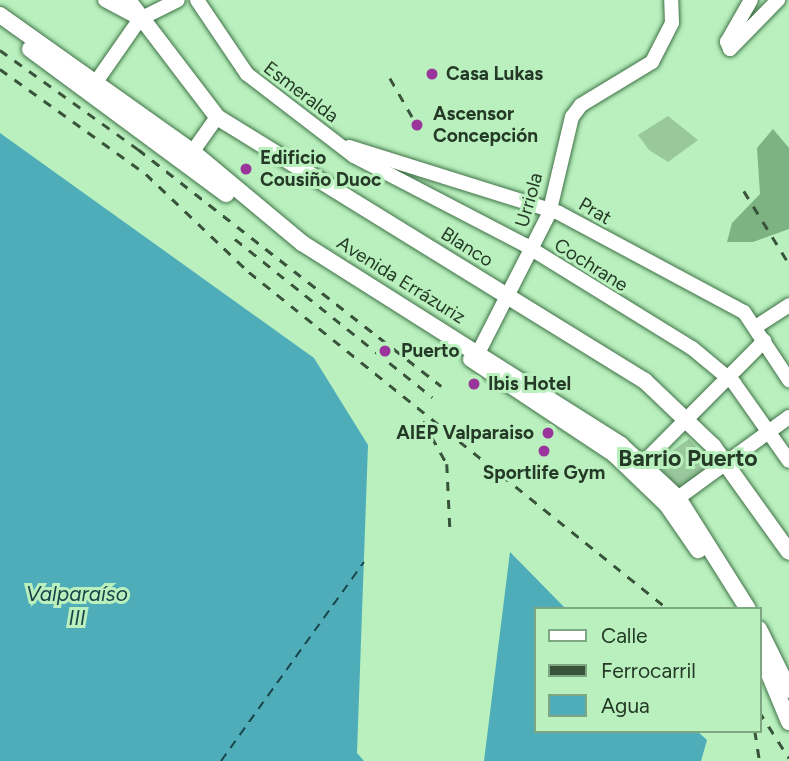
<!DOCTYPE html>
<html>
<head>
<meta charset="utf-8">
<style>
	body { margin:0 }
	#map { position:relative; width:789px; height:761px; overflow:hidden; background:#b9f0be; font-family:Figtree,sans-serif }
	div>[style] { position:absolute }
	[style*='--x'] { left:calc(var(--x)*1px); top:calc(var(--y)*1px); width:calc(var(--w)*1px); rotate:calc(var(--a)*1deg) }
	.green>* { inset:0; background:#99c89d }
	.forest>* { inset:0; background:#7db383 }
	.water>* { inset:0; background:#4eadb9 }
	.ferry>* { height:2px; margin-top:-1px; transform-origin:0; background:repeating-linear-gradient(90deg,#18444a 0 9px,transparent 0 16px) }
	.roads { filter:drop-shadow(0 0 2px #3f7146) drop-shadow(0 0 2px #3f7146) }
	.secondary>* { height:14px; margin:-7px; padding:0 7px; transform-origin:7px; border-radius:7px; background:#fff }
	.primary>* { height:16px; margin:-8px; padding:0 8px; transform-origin:8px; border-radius:8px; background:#fff }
	.rail>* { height:2.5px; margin-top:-1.25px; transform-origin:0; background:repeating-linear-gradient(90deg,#39533b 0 9px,transparent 0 18px) }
	.dots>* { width:19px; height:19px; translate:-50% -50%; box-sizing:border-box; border:4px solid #b9f0be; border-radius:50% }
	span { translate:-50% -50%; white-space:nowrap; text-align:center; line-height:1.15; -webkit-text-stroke:6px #b9f0be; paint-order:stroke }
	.poi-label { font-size:19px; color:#243a26; font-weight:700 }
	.left { translate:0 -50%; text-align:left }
	.right { translate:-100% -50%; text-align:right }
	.street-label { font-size:19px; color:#243a26 }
	.water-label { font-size:21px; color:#18444a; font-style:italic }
	.quarter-label { font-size:23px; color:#243a26; font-weight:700 }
	.legend { position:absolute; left:534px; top:607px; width:228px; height:126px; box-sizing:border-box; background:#b9f0be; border:2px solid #7da781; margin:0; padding:9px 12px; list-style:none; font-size:21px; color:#243a26 }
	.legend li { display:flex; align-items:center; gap:14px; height:35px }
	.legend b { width:35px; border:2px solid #7da781 }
</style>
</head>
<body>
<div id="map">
	<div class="green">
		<i style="clip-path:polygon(668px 116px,698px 140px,668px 162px,649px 150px,638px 135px)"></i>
		<i style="clip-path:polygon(689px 439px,709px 461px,708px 468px,680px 489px,657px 466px,658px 461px)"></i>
	</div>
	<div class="forest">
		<i style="clip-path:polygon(773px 129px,789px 148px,789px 229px,753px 242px,727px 242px,732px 223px,760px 194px,757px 148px)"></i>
	</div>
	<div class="water">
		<i style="clip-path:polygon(0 133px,314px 358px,368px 445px,357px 753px,364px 761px,0 761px)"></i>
		<i style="clip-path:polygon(510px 552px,566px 609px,535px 609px,535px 731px,697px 731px,707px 740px,701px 761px,484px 761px)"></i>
	</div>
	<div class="ferry">
		<i style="--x:221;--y:761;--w:245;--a:-54.3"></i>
	</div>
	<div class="roads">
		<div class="secondary">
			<i style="--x:105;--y:0;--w:40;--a:28"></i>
			<i style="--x:197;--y:0;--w:89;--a:56"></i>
			<i style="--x:247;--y:74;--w:135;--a:37.5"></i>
			<i style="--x:354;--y:156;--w:193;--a:27.5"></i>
			<i style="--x:525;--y:245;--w:196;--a:31.7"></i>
			<i style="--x:692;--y:348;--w:55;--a:39.8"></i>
			<i style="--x:734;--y:383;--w:95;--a:54.8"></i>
			<i style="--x:730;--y:49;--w:69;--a:-45.6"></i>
			<i style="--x:730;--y:49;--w:8;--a:-113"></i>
			<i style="--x:727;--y:42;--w:48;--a:-60.3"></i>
			<i style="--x:96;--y:82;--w:77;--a:-55.1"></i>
			<i style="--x:140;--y:19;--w:42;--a:-26.6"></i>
			<i style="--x:349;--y:147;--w:220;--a:17.4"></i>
			<i style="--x:559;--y:213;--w:210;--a:28.2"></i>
			<i style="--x:744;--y:312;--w:82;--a:56.5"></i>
			<i style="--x:186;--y:161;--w:54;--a:-54.8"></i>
			<i style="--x:757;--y:326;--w:38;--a:-33"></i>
			<i style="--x:474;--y:361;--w:165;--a:-63"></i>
			<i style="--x:549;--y:214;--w:100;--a:-76.7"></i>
			<i style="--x:572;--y:117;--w:15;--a:-53"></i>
			<i style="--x:581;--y:105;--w:83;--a:-31.2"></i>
			<i style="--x:652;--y:62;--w:44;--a:-62.9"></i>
			<i style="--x:672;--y:23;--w:23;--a:-92"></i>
			<i style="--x:634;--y:472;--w:185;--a:-45.2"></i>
			<i style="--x:671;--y:503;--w:146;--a:-36.1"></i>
		</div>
		<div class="primary">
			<i style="--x:128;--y:0;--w:147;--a:52.7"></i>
			<i style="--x:217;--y:117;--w:503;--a:31.67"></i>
			<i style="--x:645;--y:381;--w:94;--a:43.7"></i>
			<i style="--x:713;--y:446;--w:130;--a:54.4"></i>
			<i style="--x:0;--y:15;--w:238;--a:35.4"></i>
			<i style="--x:194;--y:153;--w:141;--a:39.8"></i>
			<i style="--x:302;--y:243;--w:378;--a:32.3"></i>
			<i style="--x:621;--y:445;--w:78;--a:42.9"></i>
			<i style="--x:678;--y:498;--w:131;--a:57.8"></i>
			<i style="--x:30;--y:49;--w:244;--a:36.5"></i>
			<i style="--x:471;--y:359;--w:172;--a:33.6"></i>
			<i style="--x:614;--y:454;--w:74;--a:43.9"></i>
			<i style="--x:667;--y:505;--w:55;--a:55.4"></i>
			<i style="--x:759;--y:629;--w:68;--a:63.8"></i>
			<i style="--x:759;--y:650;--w:78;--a:67.4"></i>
		</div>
	</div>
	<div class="rail">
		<i style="--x:0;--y:50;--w:170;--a:35.7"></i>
		<i style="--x:138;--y:149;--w:385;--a:38"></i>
		<i style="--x:0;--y:69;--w:180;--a:35.7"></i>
		<i style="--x:146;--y:174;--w:142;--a:43.6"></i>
		<i style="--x:249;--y:272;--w:538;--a:38.81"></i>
		<i style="--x:390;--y:78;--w:54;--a:60.1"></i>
		<i style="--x:744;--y:191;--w:84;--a:58.2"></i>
		<i style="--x:235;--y:239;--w:253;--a:38.7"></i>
		<i style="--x:423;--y:421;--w:49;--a:60.8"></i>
		<i style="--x:447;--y:464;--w:63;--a:87.3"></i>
		<i style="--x:759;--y:711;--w:56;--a:57.4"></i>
		<i style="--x:755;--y:731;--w:30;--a:81"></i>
	</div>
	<div class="dots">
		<i style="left:432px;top:74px;background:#9a369b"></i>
		<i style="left:417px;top:125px;background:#9a369b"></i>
		<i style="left:246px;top:169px;background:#9a369b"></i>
		<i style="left:385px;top:351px;background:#9a369b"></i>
		<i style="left:474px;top:384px;background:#9a369b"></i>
		<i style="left:548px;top:433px;background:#9a369b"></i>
		<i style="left:544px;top:451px;background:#9a369b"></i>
	</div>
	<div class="poi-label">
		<span class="left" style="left:446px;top:74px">Casa Lukas</span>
		<span class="left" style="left:433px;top:125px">Ascensor<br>Concepción</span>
		<span class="left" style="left:260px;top:169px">Edificio<br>Cousiño Duoc</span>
		<span class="left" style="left:401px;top:351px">Puerto</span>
		<span class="left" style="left:488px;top:384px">Ibis Hotel</span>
		<span class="right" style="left:534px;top:433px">AIEP Valparaiso</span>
		<span style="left:544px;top:473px">Sportlife Gym</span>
	</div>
	<div class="street-label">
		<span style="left:301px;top:92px;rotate:37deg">Esmeralda</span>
		<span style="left:529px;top:200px;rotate:-74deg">Urriola</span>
		<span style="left:595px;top:211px;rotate:30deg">Prat</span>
		<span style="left:467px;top:247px;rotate:32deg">Blanco</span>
		<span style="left:591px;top:265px;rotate:32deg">Cochrane</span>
		<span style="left:401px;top:280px;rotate:32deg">Avenida Errázuriz</span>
	</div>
	<div class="water-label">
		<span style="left:77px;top:606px">Valparaíso<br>III</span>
	</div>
	<div class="quarter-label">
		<span style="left:688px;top:458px">Barrio Puerto</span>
	</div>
	<ul class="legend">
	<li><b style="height:9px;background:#fff"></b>Calle</li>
	<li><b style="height:9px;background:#39533b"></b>Ferrocarril</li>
	<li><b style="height:19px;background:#4eadb9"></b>Agua</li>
	</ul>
</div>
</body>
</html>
